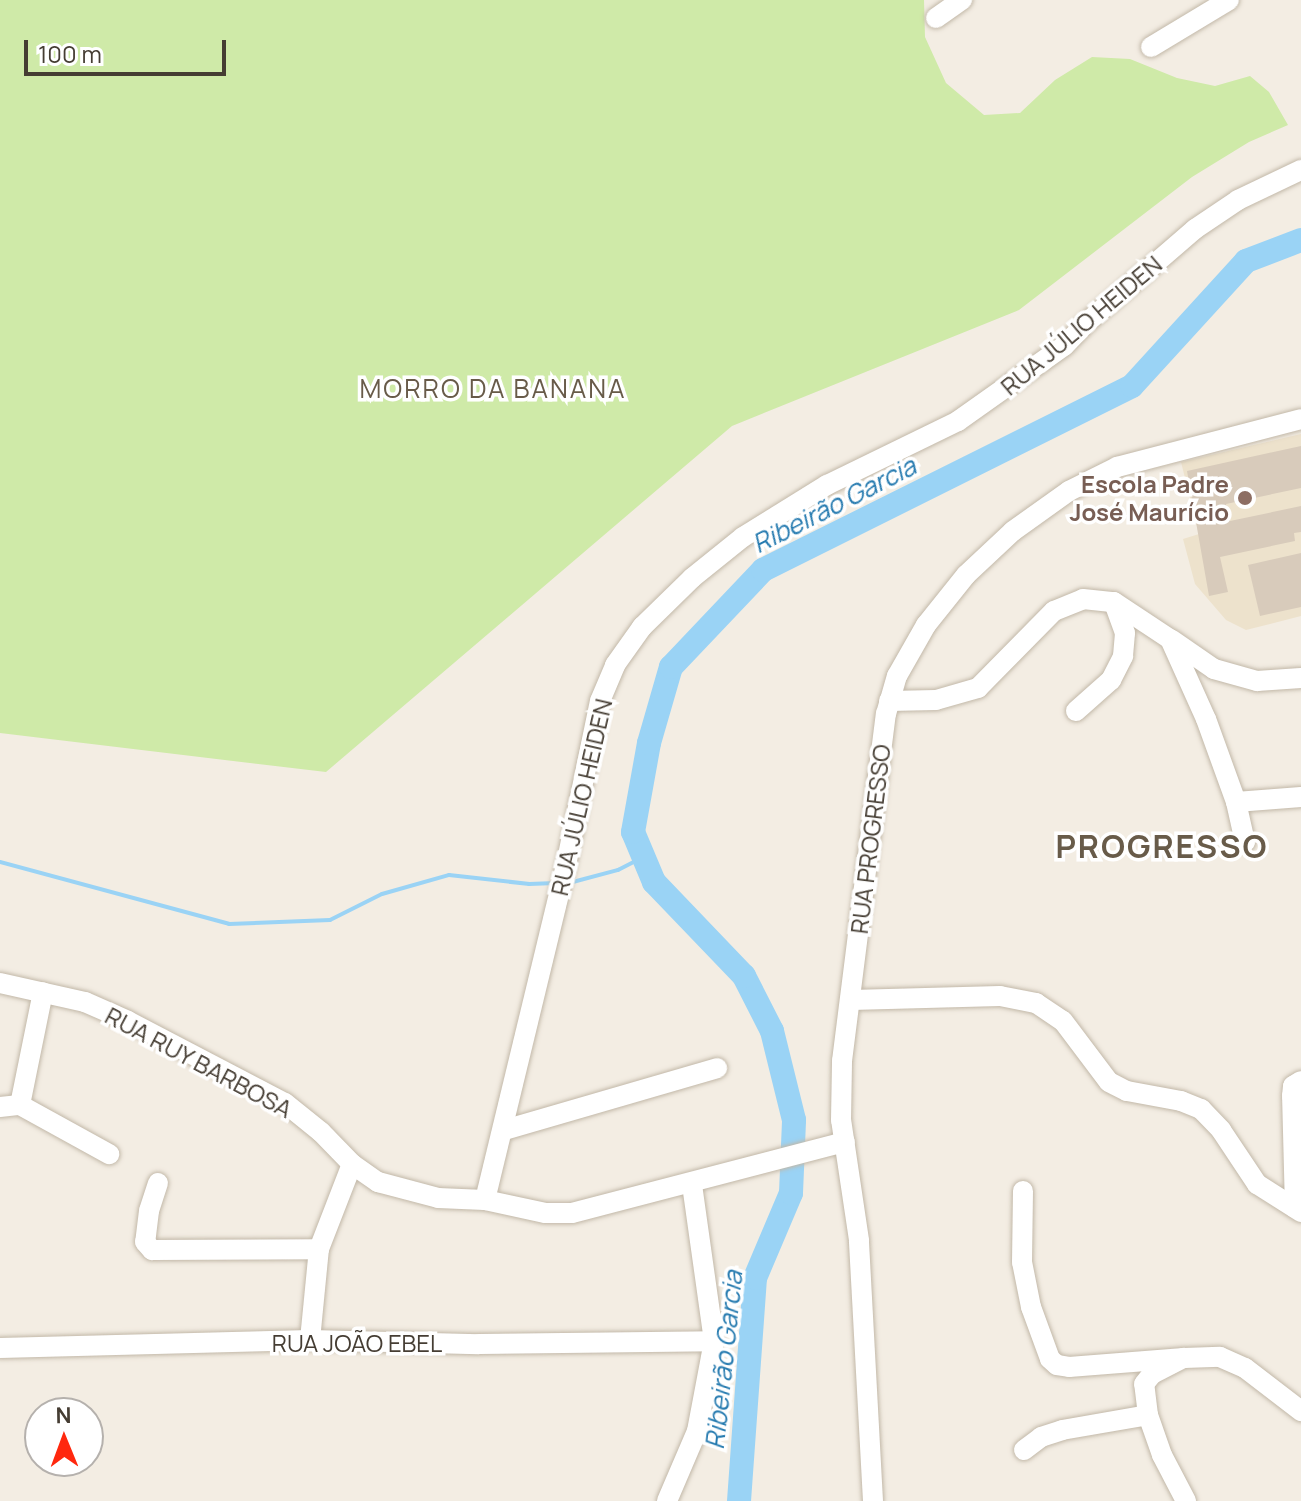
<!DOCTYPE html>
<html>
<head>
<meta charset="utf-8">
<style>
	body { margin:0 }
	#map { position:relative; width:1301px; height:1501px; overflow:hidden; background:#f3ede3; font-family:Manrope,sans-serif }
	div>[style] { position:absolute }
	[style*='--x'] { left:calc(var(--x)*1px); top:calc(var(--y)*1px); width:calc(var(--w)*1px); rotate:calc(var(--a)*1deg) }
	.education>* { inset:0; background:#ede2cc }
	.green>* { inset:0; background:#cfeaa8 }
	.stream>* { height:4px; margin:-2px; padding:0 2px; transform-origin:2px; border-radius:2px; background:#9ad3f5 }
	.river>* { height:24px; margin:-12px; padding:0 12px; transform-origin:12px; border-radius:12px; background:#9ad3f5 }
	.building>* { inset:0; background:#d8cbbb }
	.roads { filter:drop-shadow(0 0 2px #c2b8a8) drop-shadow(0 0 2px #c2b8a8) }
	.minor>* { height:20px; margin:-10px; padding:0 10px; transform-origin:10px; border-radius:10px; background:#fff }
	.dots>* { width:22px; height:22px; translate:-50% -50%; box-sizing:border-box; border:4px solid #fff; border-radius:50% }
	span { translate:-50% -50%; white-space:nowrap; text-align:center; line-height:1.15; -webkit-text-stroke:7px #fff; paint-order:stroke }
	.street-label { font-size:24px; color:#453d33 }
	.education-label { font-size:24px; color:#785e54; font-weight:700 }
	.right { translate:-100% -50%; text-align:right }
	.neighbourhood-label { font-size:26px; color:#685b49; letter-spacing:2px }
	.water-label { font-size:26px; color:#257aaf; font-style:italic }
	.district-label { font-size:32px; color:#685b49; font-weight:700; letter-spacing:2px }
	.north { position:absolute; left:24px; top:1397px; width:80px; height:80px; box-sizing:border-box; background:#fff; border:2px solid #b5b1ad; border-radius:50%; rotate:359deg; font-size:22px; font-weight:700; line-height:32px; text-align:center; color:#453d33 }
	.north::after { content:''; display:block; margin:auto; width:28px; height:36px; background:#ff280e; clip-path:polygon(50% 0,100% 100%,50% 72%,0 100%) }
	.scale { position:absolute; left:24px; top:40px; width:202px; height:36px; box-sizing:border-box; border:4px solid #453d33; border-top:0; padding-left:10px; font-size:24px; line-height:28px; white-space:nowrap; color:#453d33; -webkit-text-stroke:6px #fff; paint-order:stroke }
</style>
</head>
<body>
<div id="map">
	<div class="education">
		<i style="clip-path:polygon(1301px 434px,1301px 616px,1246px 630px,1226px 620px,1195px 584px,1183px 539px,1199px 534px,1181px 462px)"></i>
	</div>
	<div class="green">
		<i style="clip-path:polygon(0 0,924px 0,925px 37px,946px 83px,984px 115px,1020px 113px,1055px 80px,1092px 57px,1130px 59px,1177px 78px,1215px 86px,1250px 76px,1269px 92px,1288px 125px,1249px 142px,1192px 177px,1019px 310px,732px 426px,326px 772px,0 733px)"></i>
	</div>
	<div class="stream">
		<i style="--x:0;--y:862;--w:237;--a:15.1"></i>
		<i style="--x:229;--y:924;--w:101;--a:-2.3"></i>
		<i style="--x:330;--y:920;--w:58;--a:-26.6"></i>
		<i style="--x:382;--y:894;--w:70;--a:-15.8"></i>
		<i style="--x:449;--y:875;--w:81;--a:6.4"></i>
		<i style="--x:529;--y:884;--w:27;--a:-2"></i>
		<i style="--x:569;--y:883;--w:51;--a:-14.9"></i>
		<i style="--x:618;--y:870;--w:29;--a:-27"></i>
	</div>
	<div class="river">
		<i style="--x:739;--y:1501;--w:224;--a:-85.9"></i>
		<i style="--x:755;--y:1278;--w:92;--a:-67"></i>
		<i style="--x:791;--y:1193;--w:73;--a:-87.6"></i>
		<i style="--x:794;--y:1120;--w:92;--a:-103.9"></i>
		<i style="--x:772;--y:1031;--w:62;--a:-117"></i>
		<i style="--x:744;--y:976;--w:130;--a:-133.8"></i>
		<i style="--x:654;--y:882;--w:54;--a:-112.8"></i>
		<i style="--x:633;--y:832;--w:90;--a:-79.8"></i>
		<i style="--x:649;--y:743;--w:79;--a:-73.9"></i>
		<i style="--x:671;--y:667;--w:134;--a:-46.5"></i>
		<i style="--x:763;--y:570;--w:412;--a:-26.5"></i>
		<i style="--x:1132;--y:386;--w:169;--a:-47.6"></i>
		<i style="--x:1246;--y:261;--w:59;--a:-20.9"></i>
	</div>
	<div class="building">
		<i style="clip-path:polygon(1301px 446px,1301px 488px,1226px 504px,1230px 521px,1301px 506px,1301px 532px,1294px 533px,1295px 541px,1220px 557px,1228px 592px,1209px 596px,1187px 471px)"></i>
		<i style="clip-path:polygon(1301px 553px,1301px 607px,1260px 616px,1248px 565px)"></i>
	</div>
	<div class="roads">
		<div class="minor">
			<i style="--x:936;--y:18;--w:32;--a:-35"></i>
			<i style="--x:1151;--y:47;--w:91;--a:-31.1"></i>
			<i style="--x:1172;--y:640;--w:51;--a:34.6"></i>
			<i style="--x:1214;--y:669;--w:45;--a:15.6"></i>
			<i style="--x:1257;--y:681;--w:44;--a:-3.9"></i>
			<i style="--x:889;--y:701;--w:47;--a:-1.2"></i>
			<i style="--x:936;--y:700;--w:44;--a:-15.9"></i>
			<i style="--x:978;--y:688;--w:108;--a:-45.4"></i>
			<i style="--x:1054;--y:611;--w:31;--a:-22"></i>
			<i style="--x:1083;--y:599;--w:31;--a:6"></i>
			<i style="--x:1114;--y:602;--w:67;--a:33.5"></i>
			<i style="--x:1170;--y:639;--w:88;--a:65.8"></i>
			<i style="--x:1206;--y:719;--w:88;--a:70.1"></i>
			<i style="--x:1236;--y:802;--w:41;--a:77.3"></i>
			<i style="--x:1076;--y:711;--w:47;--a:-41.5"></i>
			<i style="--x:1111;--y:680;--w:27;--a:-63"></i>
			<i style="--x:1123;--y:656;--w:23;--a:-85"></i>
			<i style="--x:1125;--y:633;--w:33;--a:-110"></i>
			<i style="--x:1236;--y:802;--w:65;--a:-4.4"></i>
			<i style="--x:0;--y:983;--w:87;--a:12.6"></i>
			<i style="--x:85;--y:1002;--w:47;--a:23.8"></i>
			<i style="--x:128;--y:1021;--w:177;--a:27.6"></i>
			<i style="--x:285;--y:1103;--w:46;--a:38.9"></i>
			<i style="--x:321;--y:1132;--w:45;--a:45.9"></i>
			<i style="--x:352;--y:1164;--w:32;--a:35"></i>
			<i style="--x:378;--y:1182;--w:62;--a:14.9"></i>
			<i style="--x:438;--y:1198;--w:47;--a:2.4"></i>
			<i style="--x:485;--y:1200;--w:61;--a:12.2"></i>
			<i style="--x:545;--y:1213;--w:27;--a:0"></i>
			<i style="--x:572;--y:1213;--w:282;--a:-14.6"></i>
			<i style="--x:851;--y:1000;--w:149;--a:-1.5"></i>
			<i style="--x:1000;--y:996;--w:37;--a:11"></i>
			<i style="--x:1036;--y:1003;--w:32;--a:34"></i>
			<i style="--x:1063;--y:1021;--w:76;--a:53"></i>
			<i style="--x:1109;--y:1082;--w:20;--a:27"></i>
			<i style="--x:1127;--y:1091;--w:55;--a:10.5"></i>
			<i style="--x:1181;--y:1101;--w:22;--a:22"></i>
			<i style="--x:1201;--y:1109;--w:29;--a:46"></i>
			<i style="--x:1221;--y:1130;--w:65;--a:56.3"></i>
			<i style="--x:1257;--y:1184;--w:52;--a:32.5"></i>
			<i style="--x:20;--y:1105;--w:102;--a:28.8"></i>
			<i style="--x:0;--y:1107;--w:20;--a:-6"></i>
			<i style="--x:20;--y:1105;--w:115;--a:-78.5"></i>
			<i style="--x:504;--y:1130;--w:222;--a:-16.2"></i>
			<i style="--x:158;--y:1183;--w:29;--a:108"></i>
			<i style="--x:149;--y:1211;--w:31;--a:97"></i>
			<i style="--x:145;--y:1242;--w:11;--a:49"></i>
			<i style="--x:152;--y:1250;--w:167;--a:-0.3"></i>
			<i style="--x:319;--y:1249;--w:91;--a:-68.8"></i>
			<i style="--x:1023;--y:1191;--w:71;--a:90.8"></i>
			<i style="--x:1022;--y:1262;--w:46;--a:78.7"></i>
			<i style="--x:1031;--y:1307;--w:55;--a:69.9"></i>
			<i style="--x:1050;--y:1359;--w:9;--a:41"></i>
			<i style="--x:1057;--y:1365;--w:12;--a:9"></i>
			<i style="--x:1069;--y:1367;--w:115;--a:-4.5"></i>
			<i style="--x:485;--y:1200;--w:345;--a:-76.4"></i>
			<i style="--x:566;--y:865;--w:167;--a:-78.3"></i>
			<i style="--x:600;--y:701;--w:39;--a:-67"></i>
			<i style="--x:615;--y:665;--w:47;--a:-54.6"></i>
			<i style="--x:642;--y:627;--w:70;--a:-44.4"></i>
			<i style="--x:692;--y:578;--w:65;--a:-38.8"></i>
			<i style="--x:743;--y:537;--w:99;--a:-31.8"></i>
			<i style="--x:827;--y:485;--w:146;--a:-26"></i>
			<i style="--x:958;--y:421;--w:130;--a:-35.3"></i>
			<i style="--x:1064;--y:346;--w:30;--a:-46"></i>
			<i style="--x:1085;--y:324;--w:145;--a:-40.8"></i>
			<i style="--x:1195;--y:229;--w:52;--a:-34"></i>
			<i style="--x:1238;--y:200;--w:70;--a:-25.5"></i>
			<i style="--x:1295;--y:1208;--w:112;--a:-91.5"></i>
			<i style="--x:1292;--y:1096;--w:10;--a:-84"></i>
			<i style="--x:1293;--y:1086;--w:9;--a:-32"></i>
			<i style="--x:310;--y:1340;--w:91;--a:-84.4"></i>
			<i style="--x:0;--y:1348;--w:310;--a:-1.5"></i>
			<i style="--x:310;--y:1340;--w:169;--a:1.4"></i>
			<i style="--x:479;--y:1344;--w:235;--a:-0.7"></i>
			<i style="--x:1024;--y:1450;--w:21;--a:-37"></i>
			<i style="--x:1041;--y:1437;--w:22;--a:-18"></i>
			<i style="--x:1062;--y:1430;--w:87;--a:-9.9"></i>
			<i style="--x:667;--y:1501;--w:76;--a:-66.8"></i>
			<i style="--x:697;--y:1431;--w:92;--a:-79.3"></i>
			<i style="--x:714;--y:1341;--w:158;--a:-98"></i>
			<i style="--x:873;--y:1501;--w:261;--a:-93.1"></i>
			<i style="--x:859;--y:1240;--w:121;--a:-98.5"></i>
			<i style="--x:841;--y:1120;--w:59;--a:-89"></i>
			<i style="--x:842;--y:1061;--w:350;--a:-82.8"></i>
			<i style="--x:886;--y:714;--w:40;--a:-74"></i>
			<i style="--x:897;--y:676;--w:59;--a:-60.4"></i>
			<i style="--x:926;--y:625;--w:64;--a:-51.3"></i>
			<i style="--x:966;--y:575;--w:64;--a:-43.1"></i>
			<i style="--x:1013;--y:531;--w:69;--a:-35.5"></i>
			<i style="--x:1069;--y:491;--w:54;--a:-26.6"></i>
			<i style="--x:1117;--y:467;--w:190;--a:-14.6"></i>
			<i style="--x:1186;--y:1501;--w:52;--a:-117.6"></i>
			<i style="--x:1162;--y:1455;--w:42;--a:-109.3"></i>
			<i style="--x:1148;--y:1415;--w:31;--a:-97"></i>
			<i style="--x:1144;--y:1384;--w:13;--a:-51"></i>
			<i style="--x:1152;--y:1374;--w:36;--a:-27"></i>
			<i style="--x:1184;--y:1358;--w:36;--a:-2"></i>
			<i style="--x:1220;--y:1357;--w:27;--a:24"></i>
			<i style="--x:1245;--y:1368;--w:71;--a:37.5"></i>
		</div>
	</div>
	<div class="dots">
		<i style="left:1245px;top:498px;background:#8d6e63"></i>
	</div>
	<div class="street-label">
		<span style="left:1081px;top:325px;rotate:-40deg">RUA JÚLIO HEIDEN</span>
		<span style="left:581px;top:797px;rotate:-77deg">RUA JÚLIO HEIDEN</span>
		<span style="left:870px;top:839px;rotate:-83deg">RUA PROGRESSO</span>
		<span style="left:199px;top:1062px;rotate:28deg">RUA RUY BARBOSA</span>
		<span style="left:357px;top:1343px">RUA JOÃO EBEL</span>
	</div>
	<div class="education-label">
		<span class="right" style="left:1229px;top:498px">Escola Padre<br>José Maurício</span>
	</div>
	<div class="neighbourhood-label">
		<span style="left:493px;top:389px">MORRO DA BANANA</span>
	</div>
	<div class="water-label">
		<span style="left:834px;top:505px;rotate:-27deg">Ribeirão Garcia</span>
		<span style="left:724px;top:1360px;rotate:-84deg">Ribeirão Garcia</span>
	</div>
	<div class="district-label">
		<span style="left:1162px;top:846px">PROGRESSO</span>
	</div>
	<div class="north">N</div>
	<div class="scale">100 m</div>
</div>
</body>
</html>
